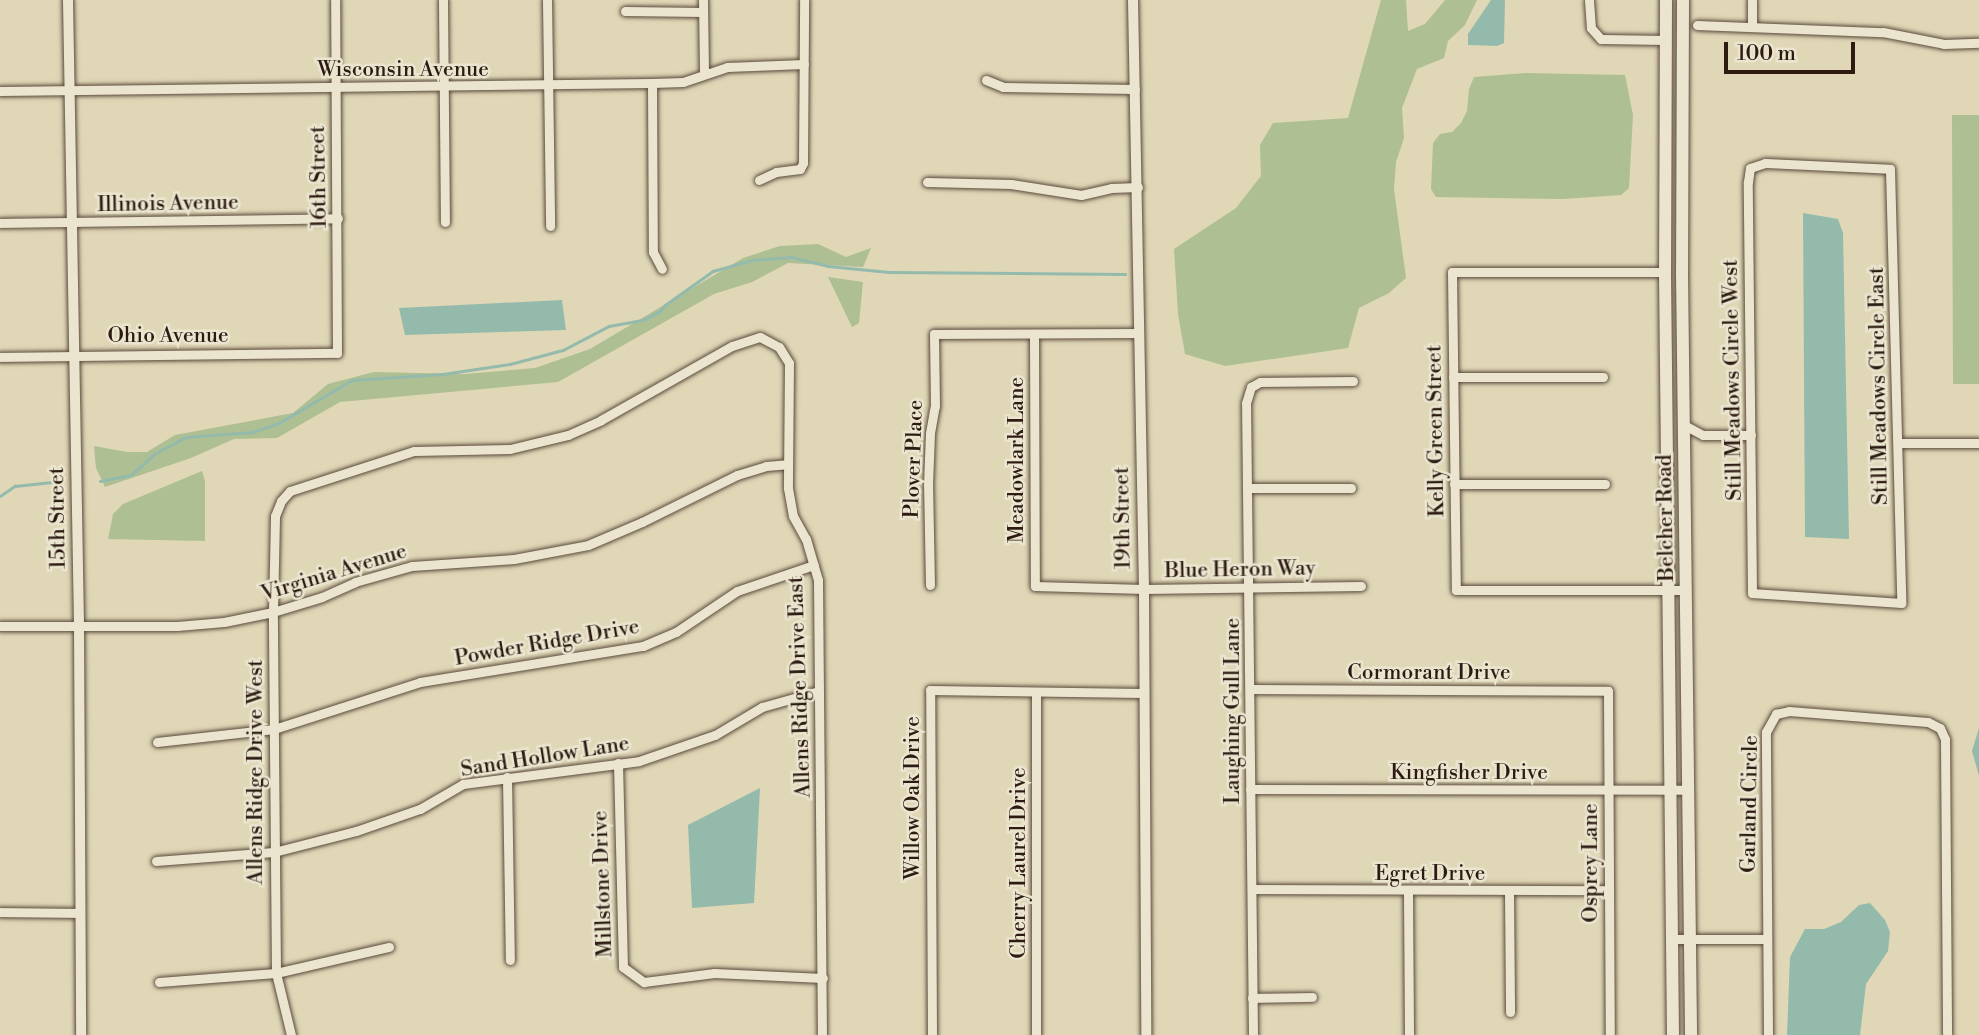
<!DOCTYPE html>
<html>
<head>
<meta charset="utf-8">
<style>
	body { margin:0 }
	#map { position:relative; width:1979px; height:1035px; overflow:hidden; background:#e0d7b7; font-family:"Libre Bodoni",serif }
	div>[style] { position:absolute }
	[style*='--x'] { left:calc(var(--x)*1px); top:calc(var(--y)*1px); width:calc(var(--w)*1px); rotate:calc(var(--a)*1deg) }
	.green>* { inset:0; background:#adbf93 }
	.water>* { inset:0; background:#94baac }
	.stream>* { height:2.5px; margin:-1.25px; padding:0 1.25px; transform-origin:1.25px; border-radius:1.25px; background:#94baac }
	.roads { filter:drop-shadow(0 0 2px #5a4a3b) drop-shadow(0 0 2px #5a4a3b) }
	.minor>* { height:9px; margin:-4.5px; padding:0 4.5px; transform-origin:4.5px; border-radius:4.5px; background:#ebe5d0 }
	.tertiary>* { height:10px; margin:-5px; padding:0 5px; transform-origin:5px; border-radius:5px; background:#ebe5d0 }
	.secondary>* { height:12px; margin:-6px; padding:0 6px; transform-origin:6px; border-radius:6px; background:#ebe5d0 }
	span { translate:-50% -50%; white-space:nowrap; text-align:center; line-height:1.15; -webkit-text-stroke:5px #ebe5d0; paint-order:stroke }
	.street-label { font-size:21px; color:#2d1b12 }
	.scale { position:absolute; left:1724px; top:42px; width:131px; height:32px; box-sizing:border-box; border:4px solid #2d1b12; border-top:0; padding-left:9px; font-size:21px; line-height:24px; white-space:nowrap; color:#2d1b12; -webkit-text-stroke:5px #ebe5d0; paint-order:stroke }
</style>
</head>
<body>
<div id="map">
	<div class="green">
		<i style="clip-path:polygon(1381px 0,1406px 0,1408px 31px,1425px 24px,1445px 0,1477px 0,1465px 25px,1448px 41px,1444px 58px,1417px 69px,1402px 108px,1404px 138px,1396px 162px,1394px 189px,1406px 278px,1389px 293px,1359px 308px,1348px 348px,1225px 366px,1185px 354px,1178px 314px,1174px 249px,1236px 208px,1261px 176px,1260px 145px,1273px 123px,1348px 118px)"></i>
		<i style="clip-path:polygon(1526px 73px,1625px 75px,1633px 115px,1629px 188px,1621px 195px,1563px 199px,1436px 197px,1431px 189px,1433px 143px,1440px 134px,1452px 132px,1461px 123px,1467px 111px,1469px 89px,1474px 77px)"></i>
		<i style="clip-path:polygon(1952px 115px,1979px 115px,1979px 384px,1953px 384px)"></i>
		<i style="clip-path:polygon(818px 244px,846px 257px,871px 248px,863px 267px,788px 263px,752px 282px,714px 294px,558px 382px,340px 402px,277px 438px,234px 439px,191px 458px,105px 487px,96px 468px,94px 446px,127px 452px,147px 452px,175px 435px,293px 413px,328px 384px,374px 372px,465px 374px,535px 368px,590px 349px,743px 258px,780px 246px)"></i>
		<i style="clip-path:polygon(828px 277px,863px 282px,859px 323px,852px 327px)"></i>
		<i style="clip-path:polygon(202px 471px,205px 481px,205px 541px,108px 539px,113px 514px,123px 504px)"></i>
	</div>
	<div class="water">
		<i style="clip-path:polygon(1491px 0,1505px 0,1504px 43px,1497px 46px,1468px 45px,1468px 34px)"></i>
		<i style="clip-path:polygon(1803px 213px,1838px 219px,1843px 233px,1849px 539px,1805px 537px)"></i>
		<i style="clip-path:polygon(562px 300px,566px 330px,405px 335px,399px 308px)"></i>
		<i style="clip-path:polygon(1979px 728px,1979px 776px,1972px 751px)"></i>
		<i style="clip-path:polygon(760px 788px,754px 903px,692px 908px,688px 825px)"></i>
		<i style="clip-path:polygon(1870px 903px,1885px 920px,1890px 932px,1888px 951px,1866px 984px,1860px 1035px,1787px 1035px,1790px 957px,1805px 929px,1824px 929px,1841px 922px,1859px 905px)"></i>
	</div>
	<div class="stream">
		<i style="--x:100;--y:481;--w:32;--a:-11"></i>
		<i style="--x:131;--y:475;--w:31;--a:-42"></i>
		<i style="--x:154;--y:454;--w:36;--a:-28"></i>
		<i style="--x:186;--y:437;--w:67;--a:-4.3"></i>
		<i style="--x:253;--y:432;--w:28;--a:-19"></i>
		<i style="--x:279;--y:423;--w:85;--a:-30.5"></i>
		<i style="--x:352;--y:380;--w:91;--a:-3.8"></i>
		<i style="--x:443;--y:374;--w:68;--a:-8.5"></i>
		<i style="--x:510;--y:364;--w:55;--a:-14.8"></i>
		<i style="--x:563;--y:350;--w:52;--a:-27.6"></i>
		<i style="--x:609;--y:326;--w:35;--a:-10"></i>
		<i style="--x:643;--y:320;--w:18;--a:-27"></i>
		<i style="--x:659;--y:312;--w:9;--a:-49"></i>
		<i style="--x:665;--y:305;--w:59;--a:-35.3"></i>
		<i style="--x:713;--y:271;--w:41;--a:-15.8"></i>
		<i style="--x:752;--y:260;--w:40;--a:-4.3"></i>
		<i style="--x:792;--y:257;--w:37;--a:14"></i>
		<i style="--x:828;--y:266;--w:61;--a:5.6"></i>
		<i style="--x:889;--y:272;--w:236;--a:0.5"></i>
		<i style="--x:0;--y:496;--w:18;--a:-34"></i>
		<i style="--x:15;--y:486;--w:46;--a:-6.2"></i>
	</div>
	<div class="roads">
		<div class="minor">
			<i style="--x:443;--y:0;--w:222;--a:89.5"></i>
			<i style="--x:547;--y:0;--w:226;--a:89.2"></i>
			<i style="--x:703;--y:0;--w:74;--a:89.2"></i>
			<i style="--x:1589;--y:0;--w:28;--a:86"></i>
			<i style="--x:1591;--y:28;--w:15;--a:48"></i>
			<i style="--x:1601;--y:39;--w:65;--a:0.9"></i>
			<i style="--x:625;--y:11;--w:78;--a:0.7"></i>
			<i style="--x:1697;--y:25;--w:186;--a:2.2"></i>
			<i style="--x:1883;--y:32;--w:62;--a:11.1"></i>
			<i style="--x:1944;--y:44;--w:35;--a:-2"></i>
			<i style="--x:1752;--y:27;--w:27;--a:-90"></i>
			<i style="--x:986;--y:80;--w:18;--a:22"></i>
			<i style="--x:1003;--y:87;--w:132;--a:0.9"></i>
			<i style="--x:652;--y:83;--w:169;--a:89.7"></i>
			<i style="--x:653;--y:252;--w:19;--a:62"></i>
			<i style="--x:0;--y:91;--w:652;--a:-0.7"></i>
			<i style="--x:652;--y:83;--w:31;--a:-2"></i>
			<i style="--x:683;--y:82;--w:46;--a:-18.8"></i>
			<i style="--x:727;--y:67;--w:77;--a:-2.2"></i>
			<i style="--x:1765;--y:163;--w:125;--a:2.7"></i>
			<i style="--x:1890;--y:169;--w:434;--a:88.5"></i>
			<i style="--x:1901;--y:603;--w:149;--a:-176.2"></i>
			<i style="--x:1752;--y:593;--w:411;--a:-90.6"></i>
			<i style="--x:1748;--y:182;--w:14;--a:-82"></i>
			<i style="--x:1750;--y:168;--w:16;--a:-18"></i>
			<i style="--x:759;--y:180;--w:19;--a:-25"></i>
			<i style="--x:776;--y:172;--w:24;--a:-7"></i>
			<i style="--x:800;--y:169;--w:7;--a:-63"></i>
			<i style="--x:803;--y:163;--w:163;--a:-89.6"></i>
			<i style="--x:927;--y:182;--w:84;--a:1.4"></i>
			<i style="--x:1011;--y:184;--w:71;--a:8.9"></i>
			<i style="--x:1081;--y:195;--w:31;--a:-13"></i>
			<i style="--x:1111;--y:188;--w:27;--a:-2"></i>
			<i style="--x:0;--y:223;--w:338;--a:-0.8"></i>
			<i style="--x:1665;--y:272;--w:213;--a:180"></i>
			<i style="--x:1452;--y:272;--w:318;--a:89.3"></i>
			<i style="--x:1456;--y:590;--w:230;--a:0"></i>
			<i style="--x:1034;--y:334;--w:252;--a:89.8"></i>
			<i style="--x:1035;--y:586;--w:109;--a:1.6"></i>
			<i style="--x:1144;--y:589;--w:217;--a:-0.8"></i>
			<i style="--x:0;--y:357;--w:337;--a:-0.7"></i>
			<i style="--x:337;--y:353;--w:353;--a:-90.3"></i>
			<i style="--x:1453;--y:377;--w:150;--a:0"></i>
			<i style="--x:1684;--y:425;--w:21;--a:28"></i>
			<i style="--x:1703;--y:435;--w:48;--a:0"></i>
			<i style="--x:1898;--y:443;--w:81;--a:0"></i>
			<i style="--x:1454;--y:484;--w:151;--a:0"></i>
			<i style="--x:1247;--y:488;--w:104;--a:0"></i>
			<i style="--x:930;--y:585;--w:100;--a:-91.1"></i>
			<i style="--x:928;--y:485;--w:52;--a:-87.8"></i>
			<i style="--x:930;--y:433;--w:27;--a:-80"></i>
			<i style="--x:935;--y:406;--w:72;--a:-90.8"></i>
			<i style="--x:934;--y:334;--w:204;--a:-0.3"></i>
			<i style="--x:0;--y:626;--w:177;--a:0"></i>
			<i style="--x:177;--y:626;--w:47;--a:-4.9"></i>
			<i style="--x:224;--y:622;--w:50;--a:-11.5"></i>
			<i style="--x:273;--y:612;--w:51;--a:-17"></i>
			<i style="--x:322;--y:597;--w:36;--a:-24"></i>
			<i style="--x:355;--y:582;--w:59;--a:-15.7"></i>
			<i style="--x:412;--y:566;--w:102;--a:-3.9"></i>
			<i style="--x:514;--y:559;--w:75;--a:-10.7"></i>
			<i style="--x:588;--y:545;--w:59;--a:-23.1"></i>
			<i style="--x:642;--y:522;--w:106;--a:-26.3"></i>
			<i style="--x:737;--y:475;--w:30;--a:-17"></i>
			<i style="--x:766;--y:466;--w:21;--a:-5"></i>
			<i style="--x:1250;--y:689;--w:358;--a:0.3"></i>
			<i style="--x:1608;--y:691;--w:344;--a:89.7"></i>
			<i style="--x:1036;--y:692;--w:343;--a:90"></i>
			<i style="--x:157;--y:742;--w:118;--a:-6.3"></i>
			<i style="--x:274;--y:729;--w:153;--a:-17.8"></i>
			<i style="--x:420;--y:682;--w:226;--a:-9.2"></i>
			<i style="--x:643;--y:646;--w:36;--a:-23"></i>
			<i style="--x:676;--y:632;--w:73;--a:-33.9"></i>
			<i style="--x:737;--y:591;--w:81;--a:-18.7"></i>
			<i style="--x:618;--y:763;--w:204;--a:88.6"></i>
			<i style="--x:623;--y:967;--w:26;--a:36"></i>
			<i style="--x:644;--y:982;--w:71;--a:-7.3"></i>
			<i style="--x:714;--y:973;--w:109;--a:2.6"></i>
			<i style="--x:507;--y:777;--w:183;--a:89.1"></i>
			<i style="--x:1250;--y:789;--w:438;--a:0.1"></i>
			<i style="--x:156;--y:861;--w:118;--a:-4.4"></i>
			<i style="--x:274;--y:852;--w:85;--a:-14.4"></i>
			<i style="--x:356;--y:831;--w:68;--a:-19"></i>
			<i style="--x:420;--y:809;--w:50;--a:-30.2"></i>
			<i style="--x:463;--y:784;--w:177;--a:-7.4"></i>
			<i style="--x:639;--y:761;--w:80;--a:-18.9"></i>
			<i style="--x:715;--y:735;--w:55;--a:-30.8"></i>
			<i style="--x:762;--y:707;--w:59;--a:-15.7"></i>
			<i style="--x:1252;--y:889;--w:356;--a:0.2"></i>
			<i style="--x:1408;--y:892;--w:143;--a:89.6"></i>
			<i style="--x:1509;--y:892;--w:120;--a:89.5"></i>
			<i style="--x:0;--y:912;--w:80;--a:0.7"></i>
			<i style="--x:1672;--y:939;--w:94;--a:0"></i>
			<i style="--x:159;--y:982;--w:117;--a:-4.4"></i>
			<i style="--x:276;--y:973;--w:116;--a:-13"></i>
			<i style="--x:1252;--y:998;--w:60;--a:-1"></i>
			<i style="--x:291;--y:1035;--w:64;--a:-103.6"></i>
			<i style="--x:276;--y:973;--w:361;--a:-90.5"></i>
			<i style="--x:273;--y:612;--w:96;--a:-88.8"></i>
			<i style="--x:275;--y:516;--w:16;--a:-68"></i>
			<i style="--x:281;--y:501;--w:13;--a:-48"></i>
			<i style="--x:290;--y:491;--w:130;--a:-17.9"></i>
			<i style="--x:414;--y:451;--w:96;--a:-1.2"></i>
			<i style="--x:510;--y:449;--w:60;--a:-13.6"></i>
			<i style="--x:568;--y:435;--w:36;--a:-24"></i>
			<i style="--x:601;--y:420;--w:150;--a:-29.5"></i>
			<i style="--x:732;--y:346;--w:29;--a:-18"></i>
			<i style="--x:760;--y:337;--w:21;--a:28"></i>
			<i style="--x:779;--y:347;--w:19;--a:58"></i>
			<i style="--x:789;--y:363;--w:125;--a:90.5"></i>
			<i style="--x:788;--y:488;--w:28;--a:80"></i>
			<i style="--x:793;--y:516;--w:26;--a:61"></i>
			<i style="--x:806;--y:539;--w:43;--a:73.7"></i>
			<i style="--x:818;--y:580;--w:455;--a:89.5"></i>
			<i style="--x:932;--y:1035;--w:345;--a:-90.3"></i>
			<i style="--x:930;--y:690;--w:212;--a:0.8"></i>
			<i style="--x:1253;--y:1035;--w:632;--a:-90.63"></i>
			<i style="--x:1246;--y:403;--w:17;--a:-73"></i>
			<i style="--x:1251;--y:387;--w:10;--a:-29"></i>
			<i style="--x:1260;--y:382;--w:93;--a:-0.6"></i>
			<i style="--x:1768;--y:1035;--w:303;--a:-90.4"></i>
			<i style="--x:1766;--y:732;--w:21;--a:-61"></i>
			<i style="--x:1776;--y:714;--w:13;--a:-13"></i>
			<i style="--x:1789;--y:711;--w:139;--a:4.5"></i>
			<i style="--x:1928;--y:722;--w:13;--a:27"></i>
			<i style="--x:1940;--y:728;--w:12;--a:66"></i>
			<i style="--x:1945;--y:739;--w:296;--a:89.6"></i>
		</div>
		<div class="tertiary">
			<i style="--x:68;--y:0;--w:626;--a:88.99"></i>
			<i style="--x:79;--y:626;--w:409;--a:89.7"></i>
			<i style="--x:1133;--y:0;--w:589;--a:88.93"></i>
			<i style="--x:1144;--y:589;--w:446;--a:89.7"></i>
		</div>
		<div class="secondary">
			<i style="--x:1666;--y:0;--w:272;--a:90.2"></i>
			<i style="--x:1665;--y:272;--w:763;--a:89.4"></i>
			<i style="--x:1683;--y:0;--w:272;--a:90.2"></i>
			<i style="--x:1682;--y:272;--w:763;--a:89.32"></i>
		</div>
	</div>
	<div class="street-label">
		<span style="left:403px;top:70px">Wisconsin Avenue</span>
		<span style="left:319px;top:177px;rotate:-91deg">16th Street</span>
		<span style="left:168px;top:204px;rotate:-1deg">Illinois Avenue</span>
		<span style="left:168px;top:336px">Ohio Avenue</span>
		<span style="left:1733px;top:380px;rotate:-91deg">Still Meadows Circle West</span>
		<span style="left:1879px;top:386px;rotate:-91deg">Still Meadows Circle East</span>
		<span style="left:1436px;top:431px;rotate:-91deg">Kelly Green Street</span>
		<span style="left:914px;top:459px;rotate:-88deg">Plover Place</span>
		<span style="left:1017px;top:460px;rotate:-90deg">Meadowlark Lane</span>
		<span style="left:58px;top:518px;rotate:-91deg">15th Street</span>
		<span style="left:1123px;top:518px;rotate:-91deg">19th Street</span>
		<span style="left:1666px;top:518px;rotate:-91deg">Belcher Road</span>
		<span style="left:1240px;top:570px;rotate:-1deg">Blue Heron Way</span>
		<span style="left:334px;top:573px;rotate:-17deg">Virginia Avenue</span>
		<span style="left:547px;top:643px;rotate:-10deg">Powder Ridge Drive</span>
		<span style="left:1429px;top:673px">Cormorant Drive</span>
		<span style="left:800px;top:687px;rotate:-92deg">Allens Ridge Drive East</span>
		<span style="left:1233px;top:711px;rotate:-90deg">Laughing Gull Lane</span>
		<span style="left:545px;top:757px;rotate:-9deg">Sand Hollow Lane</span>
		<span style="left:256px;top:772px;rotate:-90deg">Allens Ridge Drive West</span>
		<span style="left:1469px;top:773px">Kingfisher Drive</span>
		<span style="left:913px;top:798px;rotate:-90deg">Willow Oak Drive</span>
		<span style="left:1750px;top:804px;rotate:-89deg">Garland Circle</span>
		<span style="left:1019px;top:863px;rotate:-90deg">Cherry Laurel Drive</span>
		<span style="left:1591px;top:863px;rotate:-90deg">Osprey Lane</span>
		<span style="left:1430px;top:874px">Egret Drive</span>
		<span style="left:603px;top:884px;rotate:-92deg">Millstone Drive</span>
	</div>
	<div class="scale">100 m</div>
</div>
</body>
</html>
